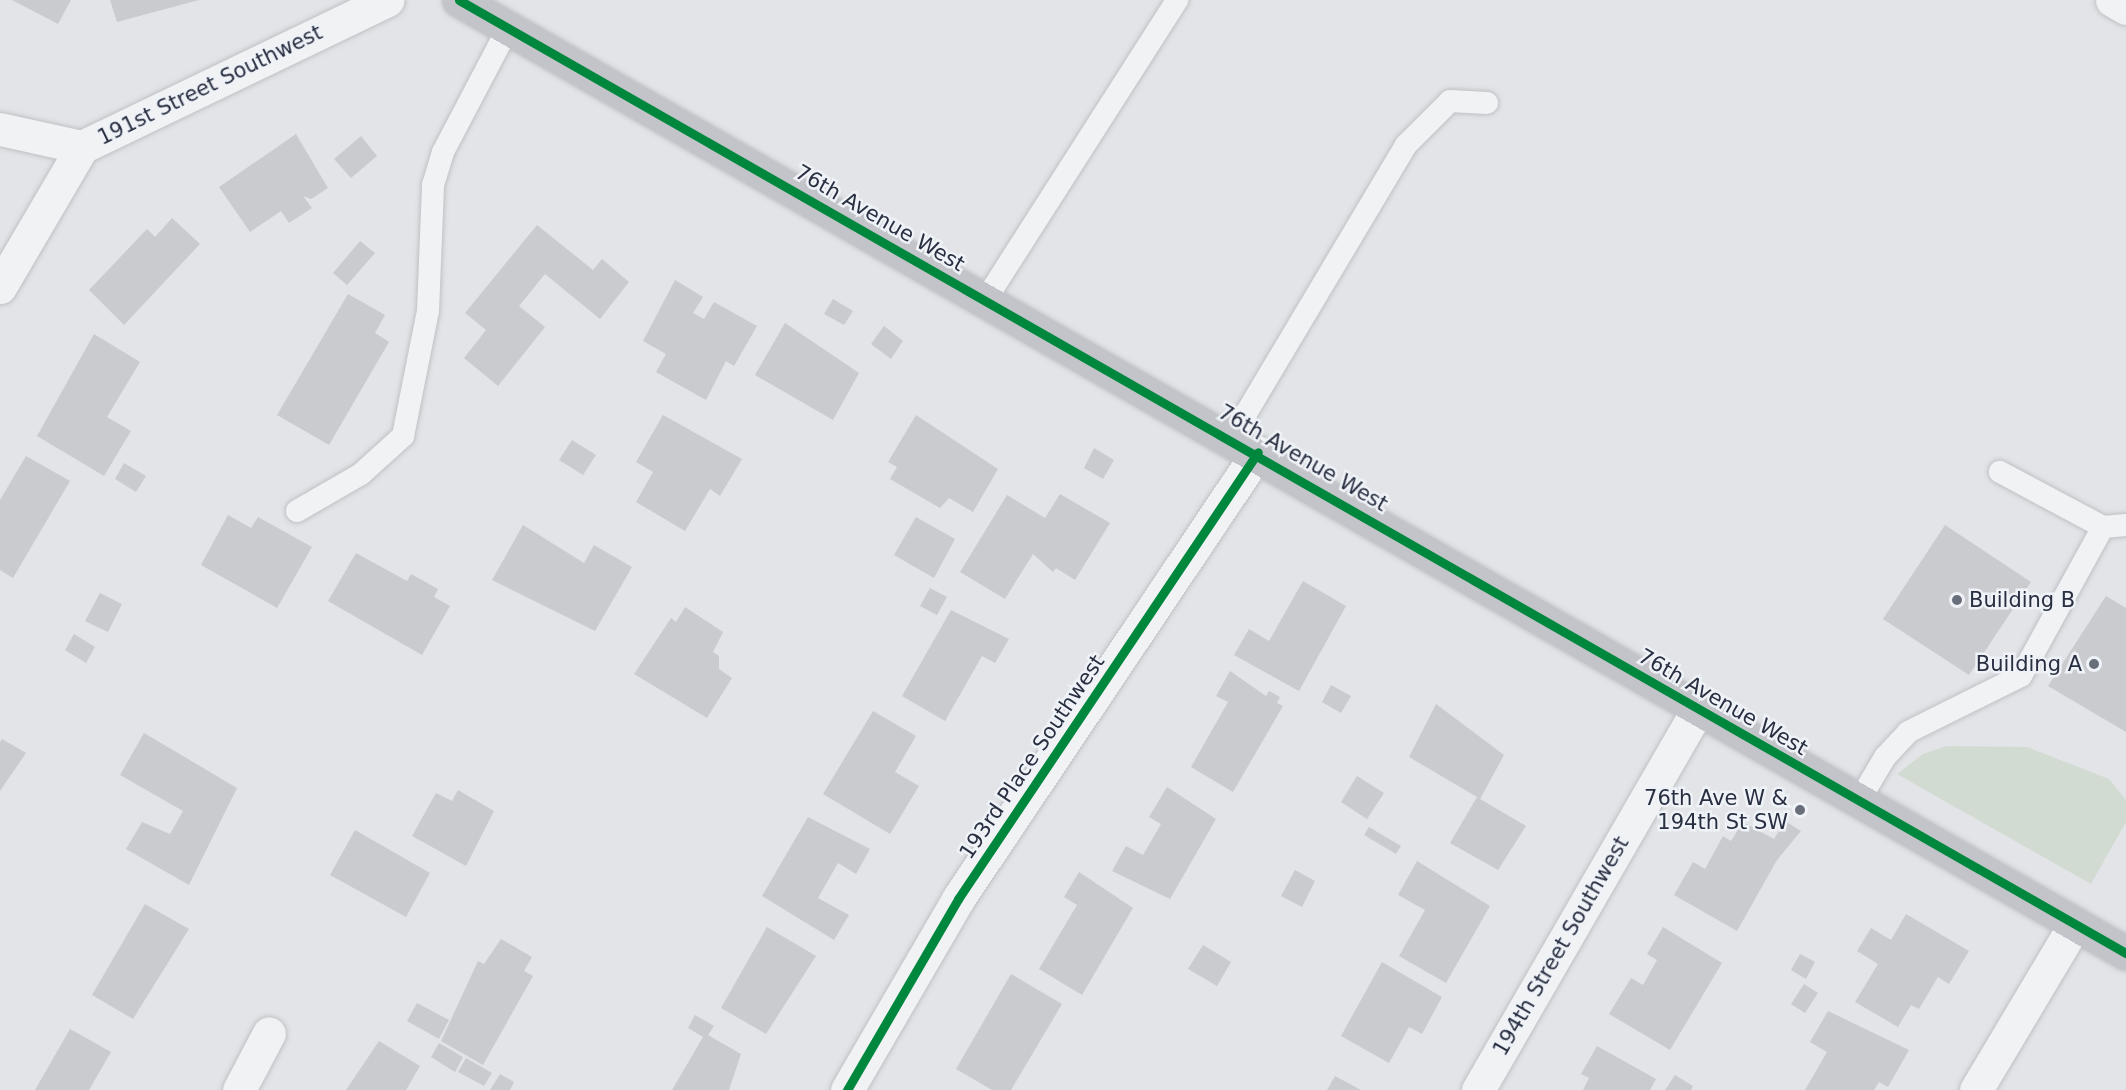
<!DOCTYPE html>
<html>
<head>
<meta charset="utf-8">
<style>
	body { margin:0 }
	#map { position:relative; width:2126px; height:1090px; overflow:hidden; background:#e2e4e7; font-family:"DejaVu Sans",sans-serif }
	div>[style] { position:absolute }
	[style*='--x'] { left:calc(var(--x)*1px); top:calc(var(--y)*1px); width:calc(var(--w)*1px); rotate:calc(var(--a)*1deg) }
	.green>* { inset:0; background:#d2dbd2 }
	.building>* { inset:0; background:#c9cbcf }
	.roads { filter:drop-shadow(0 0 2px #bfc1c5) drop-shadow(0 0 2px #bfc1c5) }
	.lane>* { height:22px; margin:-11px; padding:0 11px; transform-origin:11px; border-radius:11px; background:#f1f2f4 }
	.street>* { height:33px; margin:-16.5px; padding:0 16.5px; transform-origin:16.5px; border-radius:16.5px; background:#f1f2f4 }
	.secondary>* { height:33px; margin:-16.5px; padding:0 16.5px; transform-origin:16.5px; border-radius:16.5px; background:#c3c4c9 }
	.cycleway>* { height:9px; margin:-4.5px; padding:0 4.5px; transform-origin:4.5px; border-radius:4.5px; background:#00873e }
	.dots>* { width:16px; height:16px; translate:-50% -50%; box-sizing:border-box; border:3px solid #eff2f7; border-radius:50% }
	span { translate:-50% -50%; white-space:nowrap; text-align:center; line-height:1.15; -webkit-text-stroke:5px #eff2f7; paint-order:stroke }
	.street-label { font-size:21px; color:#282f41 }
	.poi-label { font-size:21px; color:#282f41 }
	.left { translate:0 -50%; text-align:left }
	.right { translate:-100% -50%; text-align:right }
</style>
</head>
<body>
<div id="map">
	<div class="green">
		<i style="clip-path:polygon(1947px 746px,2027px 747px,2109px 779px,2126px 800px,2126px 822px,2091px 884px,1897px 774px,1923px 754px)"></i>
	</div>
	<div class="building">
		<i style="clip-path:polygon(12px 0,71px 0,58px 24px)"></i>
		<i style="clip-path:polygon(110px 0,199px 0,117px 22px)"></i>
		<i style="clip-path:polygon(296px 134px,328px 188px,311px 199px,303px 196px,312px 208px,289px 223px,281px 211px,250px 232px,219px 187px)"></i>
		<i style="clip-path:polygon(361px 136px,377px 156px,351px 178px,334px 159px)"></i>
		<i style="clip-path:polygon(172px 218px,200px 244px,124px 325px,89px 290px,147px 229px,155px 237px)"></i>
		<i style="clip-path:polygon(537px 225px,593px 270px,602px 259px,629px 282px,600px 319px,545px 274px,519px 306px,545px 327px,498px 386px,464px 358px,486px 330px,465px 313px)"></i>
		<i style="clip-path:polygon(360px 241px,375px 253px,347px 285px,333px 273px)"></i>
		<i style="clip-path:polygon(675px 280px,703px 297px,693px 313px,704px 319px,714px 302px,757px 326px,734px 366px,726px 361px,706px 400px,656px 372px,666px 354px,643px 341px)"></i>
		<i style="clip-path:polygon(348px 294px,385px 315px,375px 333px,389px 342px,329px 445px,277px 415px)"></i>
		<i style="clip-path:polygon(833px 299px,853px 311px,844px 325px,824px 314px)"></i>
		<i style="clip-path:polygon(785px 323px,859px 373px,833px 420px,755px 375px)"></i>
		<i style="clip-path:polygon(884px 326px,903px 341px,891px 359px,871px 344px)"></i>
		<i style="clip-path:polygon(94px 334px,140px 362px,107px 417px,131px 431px,104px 476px,37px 436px)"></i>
		<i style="clip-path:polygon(663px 415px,742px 459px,720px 496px,710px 489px,685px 531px,636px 502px,653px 472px,636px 462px)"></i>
		<i style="clip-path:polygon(916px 415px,998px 469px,973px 512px,949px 498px,940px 508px,890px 479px,897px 467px,888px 462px)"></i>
		<i style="clip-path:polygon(572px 440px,596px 455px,583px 475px,559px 460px)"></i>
		<i style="clip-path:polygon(1094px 448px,1114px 460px,1103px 479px,1084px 468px)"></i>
		<i style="clip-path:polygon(26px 456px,70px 481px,13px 578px,0 570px,0 500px)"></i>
		<i style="clip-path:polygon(124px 463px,146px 476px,136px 492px,115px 479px)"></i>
		<i style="clip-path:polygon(1060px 494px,1110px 523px,1075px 580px,1056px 568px,1053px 572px,1033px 554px,1005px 599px,960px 572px,1007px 495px,1045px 518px)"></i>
		<i style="clip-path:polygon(228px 515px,251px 528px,258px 517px,312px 547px,277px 608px,201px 565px)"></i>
		<i style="clip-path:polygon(916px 517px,955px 539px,934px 578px,894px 555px)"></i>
		<i style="clip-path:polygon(523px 525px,584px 563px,594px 545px,632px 567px,595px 631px,492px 580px)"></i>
		<i style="clip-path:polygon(1945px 525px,2031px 582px,1969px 675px,1883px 619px)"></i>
		<i style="clip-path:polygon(356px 553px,407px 581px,411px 574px,438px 589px,434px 597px,450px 606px,422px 655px,328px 601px)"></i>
		<i style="clip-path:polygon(1303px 581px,1346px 606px,1299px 691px,1234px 655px,1249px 629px,1269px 641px)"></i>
		<i style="clip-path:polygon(930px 588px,947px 597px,937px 615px,920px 606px)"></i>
		<i style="clip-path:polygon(100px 593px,122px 604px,108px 632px,85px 621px)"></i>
		<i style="clip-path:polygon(2106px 596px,2126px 608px,2126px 732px,2048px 686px)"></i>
		<i style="clip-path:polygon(685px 607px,723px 632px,713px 652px,719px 656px,719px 669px,732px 678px,707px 718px,634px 674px,671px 618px,676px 622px)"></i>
		<i style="clip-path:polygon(951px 610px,1009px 639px,995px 663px,982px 656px,945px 721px,902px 696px)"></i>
		<i style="clip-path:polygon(74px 634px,95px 647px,86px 663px,65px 650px)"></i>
		<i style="clip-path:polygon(1230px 671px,1266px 696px,1269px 691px,1280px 697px,1277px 703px,1283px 706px,1233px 792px,1191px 767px,1228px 702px,1216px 696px)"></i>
		<i style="clip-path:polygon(1331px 685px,1351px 696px,1341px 713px,1322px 702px)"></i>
		<i style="clip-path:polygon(1436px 704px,1504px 755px,1480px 799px,1526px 826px,1498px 870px,1450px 843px,1477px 797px,1409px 757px)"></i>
		<i style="clip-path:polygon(873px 711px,916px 736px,895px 772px,919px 786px,890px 834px,823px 794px)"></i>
		<i style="clip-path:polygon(144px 733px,237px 788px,189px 885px,126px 849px,142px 822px,170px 834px,183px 811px,120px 775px)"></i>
		<i style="clip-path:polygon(2px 739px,26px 753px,0 791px,0 742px)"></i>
		<i style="clip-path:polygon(1357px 776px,1384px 793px,1367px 819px,1341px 802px)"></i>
		<i style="clip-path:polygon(1167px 787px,1216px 819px,1170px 899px,1112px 871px,1126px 846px,1143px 855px,1161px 824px,1149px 817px)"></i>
		<i style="clip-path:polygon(458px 790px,494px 811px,466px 866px,412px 836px,436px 793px,452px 801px)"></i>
		<i style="clip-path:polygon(808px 817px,870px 849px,856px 874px,838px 863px,818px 898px,849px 915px,834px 940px,762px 896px)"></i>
		<i style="clip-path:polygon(1785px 821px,1801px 831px,1777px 860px,1737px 931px,1674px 895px,1693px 862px,1705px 869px,1723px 836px,1731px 841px,1743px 822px,1774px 839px)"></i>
		<i style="clip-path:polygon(1369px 827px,1401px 846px,1396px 854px,1364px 835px)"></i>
		<i style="clip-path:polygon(355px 830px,430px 873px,406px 917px,330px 875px)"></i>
		<i style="clip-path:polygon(1417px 861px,1490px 906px,1446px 983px,1399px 956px,1425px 910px,1398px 895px)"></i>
		<i style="clip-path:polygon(1295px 870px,1315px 881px,1302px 907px,1281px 896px)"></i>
		<i style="clip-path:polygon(1079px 872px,1133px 908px,1082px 995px,1039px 969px,1077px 905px,1064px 897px)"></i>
		<i style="clip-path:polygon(145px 904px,189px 929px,133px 1019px,92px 995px)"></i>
		<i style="clip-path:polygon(1906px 914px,1969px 951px,1949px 984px,1938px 977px,1919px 1009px,1911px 1005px,1898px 1027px,1855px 1002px,1878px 964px,1857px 951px,1871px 928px,1891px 940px)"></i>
		<i style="clip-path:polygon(767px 927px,816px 956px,766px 1034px,721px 1008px)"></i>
		<i style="clip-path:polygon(1663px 927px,1722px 963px,1670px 1050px,1609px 1014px,1631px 978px,1643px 985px,1657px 960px,1647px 954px)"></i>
		<i style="clip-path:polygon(501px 939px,532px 957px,524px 971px,533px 976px,483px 1065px,441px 1041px,478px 961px,484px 964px)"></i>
		<i style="clip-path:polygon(1203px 945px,1231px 962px,1217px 986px,1188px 969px)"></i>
		<i style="clip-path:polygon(1800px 954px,1815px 962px,1806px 979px,1791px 970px)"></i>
		<i style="clip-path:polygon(1382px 962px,1442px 997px,1422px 1034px,1409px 1027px,1389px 1063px,1341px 1036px)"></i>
		<i style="clip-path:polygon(1011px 974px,1062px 1004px,1011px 1090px,992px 1090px,956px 1069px)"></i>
		<i style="clip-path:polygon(1804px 984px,1818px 993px,1805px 1013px,1791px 1004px)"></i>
		<i style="clip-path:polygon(417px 1003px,449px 1020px,439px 1039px,407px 1021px)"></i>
		<i style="clip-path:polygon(1828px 1011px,1909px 1050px,1888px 1087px,1879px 1082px,1874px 1090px,1805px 1090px,1827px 1052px,1810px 1042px)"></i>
		<i style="clip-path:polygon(695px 1015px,714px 1026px,708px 1035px,741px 1054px,729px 1090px,672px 1090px,703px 1037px,688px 1028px)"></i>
		<i style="clip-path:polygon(70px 1029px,111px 1052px,89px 1090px,35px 1090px)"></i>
		<i style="clip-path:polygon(379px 1041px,420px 1066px,406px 1090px,346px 1090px)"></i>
		<i style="clip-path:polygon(439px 1043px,463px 1057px,455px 1072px,431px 1057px)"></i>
		<i style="clip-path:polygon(1597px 1046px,1656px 1079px,1650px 1090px,1583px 1090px,1589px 1078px,1581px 1074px)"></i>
		<i style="clip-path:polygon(466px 1058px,492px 1073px,484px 1086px,458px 1072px)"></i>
		<i style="clip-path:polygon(500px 1074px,514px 1082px,510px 1090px,490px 1090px)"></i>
		<i style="clip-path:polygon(1675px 1075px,1693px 1086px,1691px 1090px,1665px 1090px)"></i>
		<i style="clip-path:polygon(1335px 1076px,1361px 1090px,1327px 1090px)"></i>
	</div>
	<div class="roads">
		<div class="lane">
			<i style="--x:986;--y:299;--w:355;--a:-57.4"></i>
			<i style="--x:1232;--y:437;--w:340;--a:-59.2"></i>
			<i style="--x:1406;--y:145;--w:62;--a:-45"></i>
			<i style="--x:1450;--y:101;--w:37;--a:3"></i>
			<i style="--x:297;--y:511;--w:74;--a:-30"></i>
			<i style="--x:361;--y:474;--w:57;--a:-42.1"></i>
			<i style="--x:403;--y:436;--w:127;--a:-78.7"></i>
			<i style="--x:428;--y:311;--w:126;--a:-87.7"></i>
			<i style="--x:433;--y:185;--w:34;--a:-73"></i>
			<i style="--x:443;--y:152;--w:140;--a:-62.3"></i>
			<i style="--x:2103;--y:527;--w:23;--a:-5"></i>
			<i style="--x:1859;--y:801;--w:51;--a:-59.4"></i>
			<i style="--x:1885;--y:757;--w:34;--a:-47"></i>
			<i style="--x:1908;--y:732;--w:126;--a:-26.4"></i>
			<i style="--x:2021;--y:676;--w:170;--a:-61.2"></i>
			<i style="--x:2103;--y:527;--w:117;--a:-151.9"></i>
		</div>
		<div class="street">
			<i style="--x:2112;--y:0;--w:16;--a:30"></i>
			<i style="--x:0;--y:129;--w:84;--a:12.4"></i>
			<i style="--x:0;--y:287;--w:162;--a:-59.6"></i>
			<i style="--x:82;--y:147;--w:339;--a:-25.7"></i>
			<i style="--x:239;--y:1090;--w:64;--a:-62.2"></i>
			<i style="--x:847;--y:1090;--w:221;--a:-59.8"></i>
			<i style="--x:958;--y:899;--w:538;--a:-56.13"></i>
			<i style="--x:1478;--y:1090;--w:440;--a:-60"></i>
			<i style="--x:1976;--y:1090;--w:193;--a:-59.2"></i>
		</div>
		<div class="secondary">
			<i style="--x:459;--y:0;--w:1920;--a:29.76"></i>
		</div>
	</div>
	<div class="cycleway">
		<i style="--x:459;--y:0;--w:1920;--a:29.76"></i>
		<i style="--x:847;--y:1090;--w:221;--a:-59.8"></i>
		<i style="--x:958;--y:899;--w:538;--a:-56.13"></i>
	</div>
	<div class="dots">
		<i style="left:1957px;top:600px;background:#696e7b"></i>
		<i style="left:2094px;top:664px;background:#696e7b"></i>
		<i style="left:1800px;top:810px;background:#696e7b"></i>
	</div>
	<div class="street-label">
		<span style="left:210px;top:85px;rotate:-26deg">191st Street Southwest</span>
		<span style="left:880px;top:218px;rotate:30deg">76th Avenue West</span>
		<span style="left:1303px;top:458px;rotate:30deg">76th Avenue West</span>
		<span style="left:1723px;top:702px;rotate:30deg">76th Avenue West</span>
		<span style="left:1032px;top:757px;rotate:-56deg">193rd Place Southwest</span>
		<span style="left:1561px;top:946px;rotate:-60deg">194th Street Southwest</span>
	</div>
	<div class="poi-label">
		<span class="left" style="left:1969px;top:600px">Building B</span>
		<span class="right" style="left:2082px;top:664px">Building A</span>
		<span class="right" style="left:1788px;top:810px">76th Ave W &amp;<br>194th St SW</span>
	</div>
</div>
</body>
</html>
